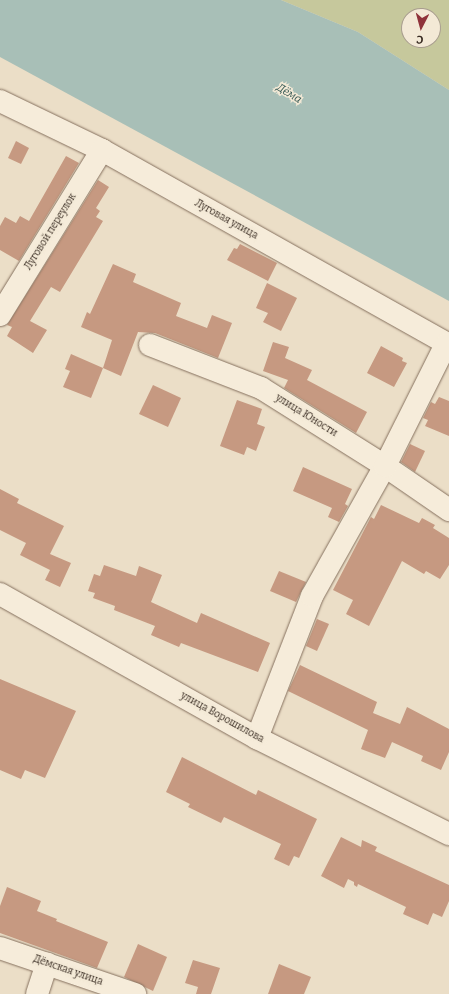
<!DOCTYPE html>
<html>
<head>
<meta charset="utf-8">
<style>
	body { margin:0 }
	#map { position:relative; width:449px; height:994px; overflow:hidden; background:#ebdec7; font-family:Bitter,serif }
	div>[style] { position:absolute }
	[style*='--x'] { left:calc(var(--x)*1px); top:calc(var(--y)*1px); width:calc(var(--w)*1px); rotate:calc(var(--a)*1deg) }
	.green>* { inset:0; background:#c6c89c }
	.water>* { inset:0; background:#a8bfb7 }
	.building>* { inset:0; background:#c69981 }
	.roads { filter:drop-shadow(0 0 1px #85705e) drop-shadow(0 0 1px #85705e) }
	.minor>* { height:22px; margin:-11px; padding:0 11px; transform-origin:11px; border-radius:11px; background:#f6ecda }
	span { translate:-50% -50%; white-space:nowrap; text-align:center; line-height:1.15; -webkit-text-stroke:3px #f3e9d6; paint-order:stroke }
	.street-label { font-size:10px; color:#372a21 }
	.water-label { font-size:11px; color:#315550; font-style:italic }
	.north { position:absolute; left:401px; top:8px; width:40px; height:40px; box-sizing:border-box; background:#f3e9d6; border:1px solid #a89d8e; border-radius:50%; rotate:186deg; font-size:11px; font-weight:700; line-height:16px; text-align:center; color:#372a21 }
	.north::after { content:''; display:block; margin:auto; width:14px; height:18px; background:#8f333a; clip-path:polygon(50% 0,100% 100%,50% 72%,0 100%) }
</style>
</head>
<body>
<div id="map">
	<div class="green">
		<i style="clip-path:polygon(evenodd,281px 0,449px 0,449px 90px,358px 32px,281px 0,409px 16px,433px 16px,433px 40px,409px 40px,409px 16px)"></i>
	</div>
	<div class="water">
		<i style="clip-path:polygon(0 0,281px 0,358px 32px,449px 90px,449px 301px,0 57px)"></i>
	</div>
	<div class="building">
		<i style="clip-path:polygon(16px 141px,29px 148px,21px 164px,8px 158px)"></i>
		<i style="clip-path:polygon(66px 156px,79px 163px,19px 261px,0 250px,0 226px,5px 217px,16px 223px,20px 216px,29px 221px)"></i>
		<i style="clip-path:polygon(98px 180px,109px 187px,96px 208px,100px 211px,96px 217px,103px 221px,60px 292px,51px 287px,30px 321px,47px 330px,33px 353px,7px 336px,12px 327px,7px 325px)"></i>
		<i style="clip-path:polygon(240px 244px,277px 263px,268px 281px,227px 260px,234px 248px,237px 249px)"></i>
		<i style="clip-path:polygon(113px 264px,136px 274px,133px 282px,181px 303px,176px 316px,207px 328px,212px 315px,232px 323px,218px 358px,155px 333px,138px 332px,121px 376px,103px 368px,112px 340px,81px 327px,87px 312px,90px 314px)"></i>
		<i style="clip-path:polygon(267px 283px,297px 298px,281px 331px,263px 322px,268px 313px,256px 308px)"></i>
		<i style="clip-path:polygon(273px 342px,289px 347px,285px 358px,312px 370px,307px 380px,367px 412px,356px 433px,284px 388px,288px 380px,263px 371px)"></i>
		<i style="clip-path:polygon(381px 346px,403px 358px,402px 361px,407px 363px,394px 387px,367px 373px)"></i>
		<i style="clip-path:polygon(71px 354px,103px 368px,91px 398px,63px 387px,70px 371px,65px 369px)"></i>
		<i style="clip-path:polygon(153px 385px,181px 398px,168px 427px,139px 414px)"></i>
		<i style="clip-path:polygon(439px 397px,449px 401px,449px 436px,425px 426px,428px 420px,423px 418px,431px 402px,435px 404px)"></i>
		<i style="clip-path:polygon(237px 400px,262px 409px,257px 424px,265px 427px,256px 451px,247px 447px,244px 455px,220px 446px)"></i>
		<i style="clip-path:polygon(410px 444px,425px 451px,415px 472px,401px 462px)"></i>
		<i style="clip-path:polygon(303px 467px,352px 489px,345px 504px,348px 506px,339px 522px,328px 517px,332px 508px,293px 491px)"></i>
		<i style="clip-path:polygon(0 489px,19px 499px,17px 503px,64px 526px,50px 554px,71px 563px,60px 587px,45px 580px,50px 570px,20px 555px,26px 543px,0 530px)"></i>
		<i style="clip-path:polygon(381px 505px,419px 523px,422px 518px,435px 525px,433px 528px,449px 538px,449px 565px,440px 579px,426px 571px,424px 574px,402px 561px,369px 626px,346px 614px,353px 600px,333px 590px,371px 517px,374px 519px)"></i>
		<i style="clip-path:polygon(104px 565px,136px 576px,139px 566px,162px 575px,151px 602px,197px 623px,201px 613px,270px 643px,258px 672px,181px 643px,179px 647px,151px 635px,155px 626px,114px 610px,115px 606px,93px 598px,95px 593px,88px 591px,94px 574px,100px 576px)"></i>
		<i style="clip-path:polygon(279px 571px,306px 582px,296px 602px,270px 591px)"></i>
		<i style="clip-path:polygon(317px 619px,329px 624px,317px 651px,306px 646px)"></i>
		<i style="clip-path:polygon(300px 665px,377px 702px,373px 713px,400px 724px,407px 707px,449px 729px,449px 752px,441px 770px,421px 761px,423px 756px,392px 742px,385px 758px,361px 749px,368px 730px,288px 691px)"></i>
		<i style="clip-path:polygon(0 679px,76px 711px,45px 778px,25px 770px,21px 779px,0 770px)"></i>
		<i style="clip-path:polygon(182px 757px,256px 795px,258px 790px,317px 819px,299px 858px,294px 856px,289px 866px,274px 859px,281px 844px,224px 817px,221px 823px,188px 807px,190px 804px,166px 792px)"></i>
		<i style="clip-path:polygon(341px 837px,361px 847px,362px 840px,377px 847px,375px 851px,449px 885px,449px 901px,442px 917px,433px 913px,428px 925px,403px 914px,406px 907px,358px 884px,357px 887px,354px 885px,354px 882px,348px 879px,344px 888px,321px 876px)"></i>
		<i style="clip-path:polygon(7px 887px,41px 901px,37px 911px,57px 919px,56px 921px,108px 942px,97px 968px,0 933px,0 906px)"></i>
		<i style="clip-path:polygon(138px 944px,167px 957px,153px 991px,124px 977px)"></i>
		<i style="clip-path:polygon(193px 960px,220px 968px,211px 994px,196px 994px,198px 987px,185px 983px)"></i>
		<i style="clip-path:polygon(279px 964px,311px 977px,304px 994px,268px 994px)"></i>
	</div>
	<div class="roads">
		<div class="minor">
			<i style="--x:0;--y:101;--w:113;--a:25.7"></i>
			<i style="--x:102;--y:150;--w:398;--a:29.3"></i>
			<i style="--x:0;--y:315;--w:194;--a:-58.3"></i>
			<i style="--x:150;--y:345;--w:119;--a:21.2"></i>
			<i style="--x:261;--y:388;--w:146;--a:32.2"></i>
			<i style="--x:385;--y:466;--w:78;--a:34.5"></i>
			<i style="--x:0;--y:594;--w:295;--a:29.3"></i>
			<i style="--x:257;--y:738;--w:215;--a:26.6"></i>
			<i style="--x:257;--y:738;--w:152;--a:-68.8"></i>
			<i style="--x:312;--y:596;--w:149;--a:-60.7"></i>
			<i style="--x:385;--y:466;--w:136;--a:-63.4"></i>
			<i style="--x:0;--y:948;--w:143;--a:18.8"></i>
			<i style="--x:37;--y:994;--w:32;--a:-72"></i>
		</div>
	</div>
	<div class="street-label">
		<span style="left:226px;top:220px;rotate:29deg">Луговая улица</span>
		<span style="left:51px;top:232px;rotate:-58deg">Луговой переулок</span>
		<span style="left:306px;top:416px;rotate:32deg">улица Юности</span>
		<span style="left:222px;top:718px;rotate:29deg">улица Ворошилова</span>
		<span style="left:68px;top:971px;rotate:19deg">Дёмская улица</span>
	</div>
	<div class="water-label">
		<span style="left:289px;top:94px;rotate:31deg">Дёма</span>
	</div>
	<div class="north">С</div>
</div>
</body>
</html>
